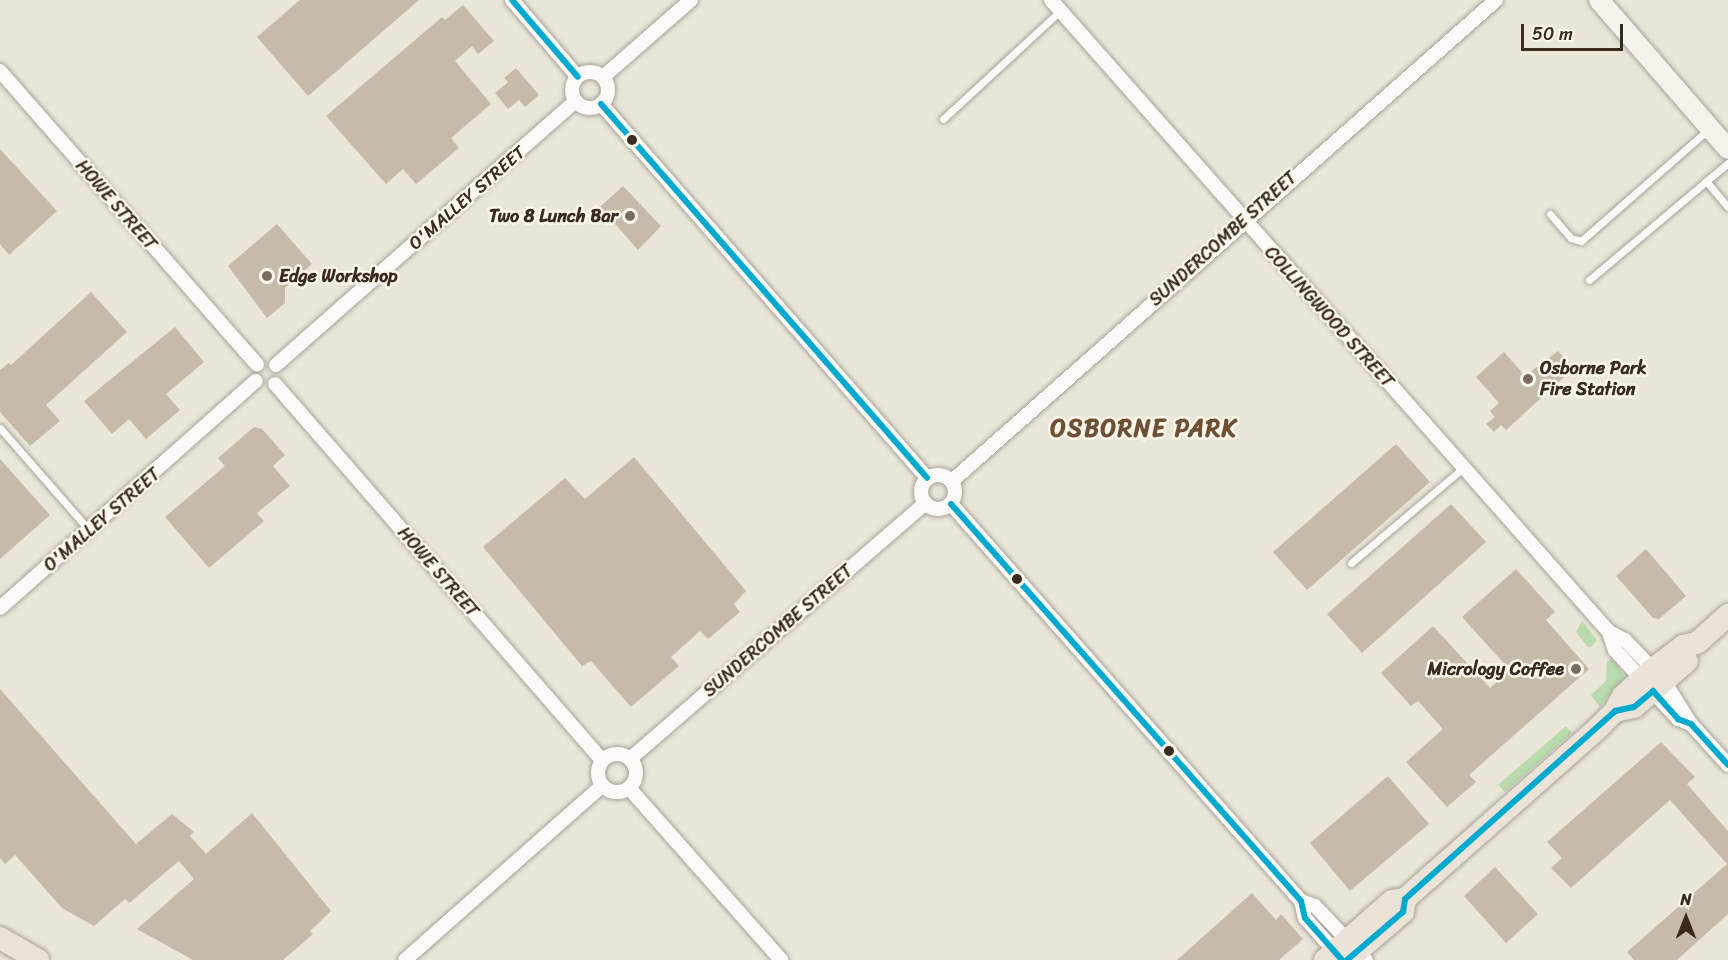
<!DOCTYPE html>
<html>
<head>
<meta charset="utf-8">
<style>
	body { margin:0 }
	#map { position:relative; width:1728px; height:960px; overflow:hidden; background:#eae6d8; font-family:Sriracha,sans-serif }
	div>[style] { position:absolute }
	[style*='--x'] { left:calc(var(--x)*1px); top:calc(var(--y)*1px); width:calc(var(--w)*1px); rotate:calc(var(--a)*1deg) }
	.green>* { inset:0; background:#b9dbad }
	.building>* { inset:0; background:#c6bba9 }
	.roads { filter:drop-shadow(0 0 2px #a7a39a) drop-shadow(0 0 2px #a7a39a) }
	.lane>* { height:7px; margin:-3.5px; padding:0 3.5px; transform-origin:3.5px; border-radius:3.5px; background:#fcfbf9 }
	.street>* { height:14px; margin:-7px; padding:0 7px; transform-origin:7px; border-radius:7px; background:#fcfbf9 }
	.street>.ring { margin:-7px; padding:0; box-sizing:content-box; background:none; border:14px solid #fcfbf9; border-radius:50% }
	.secondary>* { height:20px; margin:-10px; padding:0 10px; transform-origin:10px; border-radius:10px; background:#f5f2ec }
	.primary>* { height:22px; margin:-11px; padding:0 11px; transform-origin:11px; border-radius:11px; background:#ebe3d7 }
	.bus-1>* { height:6px; margin:-3px; padding:0 3px; transform-origin:3px; border-radius:3px; background:#00a9ce }
	.dots>* { width:16px; height:16px; translate:-50% -50%; box-sizing:border-box; border:3px solid #fbf7ec; border-radius:50% }
	span { translate:-50% -50%; white-space:nowrap; text-align:center; line-height:1.15; -webkit-text-stroke:5px #fbf7ec; paint-order:stroke }
	.street-label { font-size:18px; color:#3b2a1e }
	.poi-label { font-size:18px; color:#3b2a1e; font-weight:700 }
	.right { translate:-100% -50%; text-align:right }
	.left { translate:0 -50%; text-align:left }
	.district-label { font-size:24px; color:#6e5135; font-weight:700; letter-spacing:1.5px }
	.north { position:absolute; left:1656px; top:888px; width:60px; height:60px; -webkit-text-stroke:4px #fbf7ec; paint-order:stroke; rotate:0deg; font-size:16px; font-weight:700; line-height:24px; text-align:center; color:#3b2a1e }
	.north::after { content:''; display:block; margin:auto; width:21px; height:27px; background:#3b2a1e; clip-path:polygon(50% 0,100% 100%,50% 72%,0 100%) }
	.scale { position:absolute; left:1521px; top:24px; width:102px; height:27px; box-sizing:border-box; border:3px solid #3b2a1e; border-top:0; padding-left:8px; font-size:18px; line-height:21px; white-space:nowrap; color:#3b2a1e; -webkit-text-stroke:4px #fbf7ec; paint-order:stroke }
</style>
</head>
<body>
<div id="map">
	<div class="green">
		<i style="clip-path:polygon(1582px 621px,1597px 640px,1592px 646px,1588px 647px,1576px 632px)"></i>
		<i style="clip-path:polygon(1612px 658px,1625px 677px,1600px 707px,1591px 695px,1606px 681px,1607px 662px)"></i>
		<i style="clip-path:polygon(1566px 726px,1572px 733px,1505px 792px,1498px 785px)"></i>
	</div>
	<div class="building">
		<i style="clip-path:polygon(300px 0,419px 0,308px 96px,257px 37px)"></i>
		<i style="clip-path:polygon(463px 5px,494px 41px,478px 54px,472px 46px,455px 61px,491px 104px,451px 138px,459px 148px,416px 184px,403px 169px,386px 184px,326px 116px,442px 17px,445px 20px)"></i>
		<i style="clip-path:polygon(516px 68px,539px 95px,525px 107px,519px 100px,508px 109px,495px 93px,508px 82px,504px 78px)"></i>
		<i style="clip-path:polygon(0 149px,57px 211px,9px 255px,0 244px)"></i>
		<i style="clip-path:polygon(623px 186px,661px 226px,638px 250px,600px 207px)"></i>
		<i style="clip-path:polygon(277px 224px,312px 264px,285px 288px,285px 303px,267px 318px,228px 266px)"></i>
		<i style="clip-path:polygon(91px 292px,127px 332px,46px 405px,60px 421px,30px 446px,0 412px,0 370px,9px 363px,11px 365px)"></i>
		<i style="clip-path:polygon(175px 327px,204px 362px,166px 394px,180px 410px,146px 439px,129px 419px,112px 434px,84px 401px)"></i>
		<i style="clip-path:polygon(1558px 351px,1574px 368px,1506px 430px,1501px 425px,1494px 432px,1486px 424px,1495px 417px,1490px 411px,1499px 403px,1476px 377px,1504px 352px,1525px 376px)"></i>
		<i style="clip-path:polygon(254px 427px,262px 429px,285px 455px,273px 466px,290px 486px,257px 513px,264px 521px,209px 568px,165px 517px,225px 466px,218px 458px)"></i>
		<i style="clip-path:polygon(1396px 444px,1430px 482px,1307px 590px,1273px 552px)"></i>
		<i style="clip-path:polygon(634px 457px,746px 591px,734px 604px,740px 612px,708px 639px,700px 631px,671px 657px,679px 666px,631px 707px,591px 661px,582px 666px,483px 547px,565px 478px,585px 499px)"></i>
		<i style="clip-path:polygon(0 459px,50px 515px,0 559px)"></i>
		<i style="clip-path:polygon(1451px 504px,1486px 542px,1362px 653px,1327px 614px)"></i>
		<i style="clip-path:polygon(1646px 549px,1686px 596px,1659px 619px,1653px 618px,1616px 576px)"></i>
		<i style="clip-path:polygon(1516px 569px,1555px 612px,1546px 620px,1589px 669px,1469px 775px,1476px 782px,1447px 807px,1406px 762px,1443px 729px,1418px 701px,1411px 706px,1381px 673px,1433px 626px,1490px 688px,1510px 670px,1462px 617px)"></i>
		<i style="clip-path:polygon(0 689px,136px 844px,172px 814px,194px 832px,190px 836px,206px 854px,252px 813px,331px 911px,310px 931px,313px 934px,283px 960px,193px 960px,137px 929px,194px 879px,179px 861px,129px 903px,125px 899px,94px 926px,62px 908px,15px 855px,5px 864px,0 858px)"></i>
		<i style="clip-path:polygon(1661px 742px,1695px 777px,1687px 784px,1728px 831px,1728px 914px,1677px 960px,1634px 960px,1627px 952px,1727px 864px,1670px 800px,1571px 888px,1551px 868px,1562px 858px,1547px 842px)"></i>
		<i style="clip-path:polygon(1388px 776px,1429px 824px,1350px 891px,1310px 843px)"></i>
		<i style="clip-path:polygon(1495px 867px,1538px 914px,1506px 943px,1464px 896px)"></i>
		<i style="clip-path:polygon(1252px 893px,1276px 920px,1281px 914px,1303px 939px,1279px 960px,1177px 960px)"></i>
	</div>
	<div class="roads">
		<div class="lane">
			<i style="--x:943;--y:119;--w:159;--a:-42.7"></i>
			<i style="--x:1706;--y:181;--w:34;--a:50"></i>
			<i style="--x:1550;--y:214;--w:32;--a:49"></i>
			<i style="--x:1571;--y:238;--w:10;--a:17"></i>
			<i style="--x:1581;--y:241;--w:169;--a:-41.2"></i>
			<i style="--x:1589;--y:280;--w:182;--a:-40.1"></i>
			<i style="--x:0;--y:428;--w:135;--a:48.9"></i>
			<i style="--x:1351;--y:563;--w:147;--a:-40.3"></i>
		</div>
		<div class="street">
			<i style="--x:512;--y:0;--w:101;--a:49.4"></i>
			<i style="--x:1051;--y:0;--w:843;--a:48.56"></i>
			<i style="--x:1609;--y:632;--w:19;--a:72"></i>
			<i style="--x:1615;--y:650;--w:93;--a:47.6"></i>
			<i style="--x:1678;--y:719;--w:14;--a:21"></i>
			<i style="--x:1691;--y:724;--w:55;--a:47.9"></i>
			<i style="--x:0;--y:71;--w:390;--a:48.8"></i>
			<i class="ring" style="left:572px;top:72px;width:22px;height:22px"></i>
			<i style="--x:603;--y:77;--w:117;--a:-41.2"></i>
			<i style="--x:601;--y:104;--w:496;--a:48.9"></i>
			<i style="--x:276;--y:365;--w:399;--a:-41.4"></i>
			<i style="--x:275;--y:384;--w:498;--a:49"></i>
			<i class="ring" style="left:921px;top:475px;width:20px;height:20px"></i>
			<i style="--x:952;--y:481;--w:726;--a:-41.48"></i>
			<i style="--x:951;--y:504;--w:529;--a:48.6"></i>
			<i style="--x:1301;--y:901;--w:17;--a:77"></i>
			<i style="--x:1305;--y:918;--w:51;--a:48.2"></i>
			<i style="--x:0;--y:608;--w:342;--a:-41.6"></i>
			<i style="--x:1609;--y:632;--w:18;--a:27"></i>
			<i style="--x:1625;--y:640;--w:57;--a:46.4"></i>
			<i style="--x:1664;--y:681;--w:51;--a:57.9"></i>
			<i class="ring" style="left:598px;top:754px;width:24px;height:24px"></i>
			<i style="--x:630;--y:759;--w:391;--a:-40.9"></i>
			<i style="--x:629;--y:788;--w:230;--a:48.5"></i>
			<i style="--x:1301;--y:901;--w:15;--a:20"></i>
			<i style="--x:1315;--y:906;--w:74;--a:46.6"></i>
			<i style="--x:405;--y:960;--w:263;--a:-41.5"></i>
		</div>
		<div class="secondary">
			<i style="--x:1599;--y:0;--w:197;--a:49.1"></i>
		</div>
		<div class="primary">
			<i style="--x:1615;--y:711;--w:19;--a:-12"></i>
			<i style="--x:1634;--y:707;--w:70;--a:-41"></i>
			<i style="--x:0;--y:938;--w:44;--a:30.1"></i>
			<i style="--x:1325;--y:960;--w:89;--a:-41.4"></i>
			<i style="--x:1392;--y:901;--w:13;--a:-9"></i>
			<i style="--x:1405;--y:899;--w:258;--a:-41.5"></i>
			<i style="--x:1598;--y:728;--w:24;--a:-45"></i>
			<i style="--x:1615;--y:711;--w:17;--a:-62"></i>
			<i style="--x:1623;--y:696;--w:40;--a:-42"></i>
			<i style="--x:1653;--y:669;--w:38;--a:-37"></i>
			<i style="--x:1683;--y:646;--w:14;--a:-12"></i>
			<i style="--x:1697;--y:643;--w:42;--a:-42.1"></i>
			<i style="--x:1347;--y:960;--w:74;--a:-40.6"></i>
			<i style="--x:1403;--y:912;--w:13;--a:-81"></i>
		</div>
	</div>
	<div class="bus-1">
		<i style="--x:512;--y:0;--w:101;--a:49.4"></i>
		<i style="--x:601;--y:104;--w:496;--a:48.9"></i>
		<i style="--x:951;--y:504;--w:529;--a:48.6"></i>
		<i style="--x:1301;--y:901;--w:17;--a:77"></i>
		<i style="--x:1305;--y:918;--w:56;--a:48.6"></i>
		<i style="--x:1347;--y:960;--w:74;--a:-40.6"></i>
		<i style="--x:1403;--y:912;--w:13;--a:-81"></i>
		<i style="--x:1405;--y:899;--w:282;--a:-41.8"></i>
		<i style="--x:1615;--y:711;--w:19;--a:-12"></i>
		<i style="--x:1634;--y:707;--w:25;--a:-40"></i>
		<i style="--x:1653;--y:691;--w:38;--a:48"></i>
		<i style="--x:1678;--y:719;--w:14;--a:21"></i>
		<i style="--x:1691;--y:724;--w:55;--a:47.9"></i>
	</div>
	<div class="dots">
		<i style="left:632px;top:140px;background:#3b2a1e"></i>
		<i style="left:630px;top:216px;background:#786c5f"></i>
		<i style="left:267px;top:276px;background:#786c5f"></i>
		<i style="left:1528px;top:379px;background:#786c5f"></i>
		<i style="left:1017px;top:579px;background:#3b2a1e"></i>
		<i style="left:1576px;top:669px;background:#786c5f"></i>
		<i style="left:1169px;top:751px;background:#3b2a1e"></i>
	</div>
	<div class="street-label">
		<span style="left:467px;top:198px;rotate:-41deg">O'MALLEY STREET</span>
		<span style="left:116px;top:205px;rotate:49deg">HOWE STREET</span>
		<span style="left:1223px;top:239px;rotate:-42deg">SUNDERCOMBE STREET</span>
		<span style="left:1329px;top:317px;rotate:48deg">COLLINGWOOD STREET</span>
		<span style="left:102px;top:520px;rotate:-41deg">O'MALLEY STREET</span>
		<span style="left:438px;top:572px;rotate:49deg">HOWE STREET</span>
		<span style="left:778px;top:631px;rotate:-41deg">SUNDERCOMBE STREET</span>
	</div>
	<div class="poi-label">
		<span class="right" style="left:618px;top:216px">Two 8 Lunch Bar</span>
		<span class="left" style="left:279px;top:276px">Edge Workshop</span>
		<span class="left" style="left:1540px;top:379px">Osborne Park<br>Fire Station</span>
		<span class="right" style="left:1564px;top:669px">Micrology Coffee</span>
	</div>
	<div class="district-label">
		<span style="left:1144px;top:429px">OSBORNE PARK</span>
	</div>
	<div class="north">N</div>
	<div class="scale">50 m</div>
</div>
</body>
</html>
